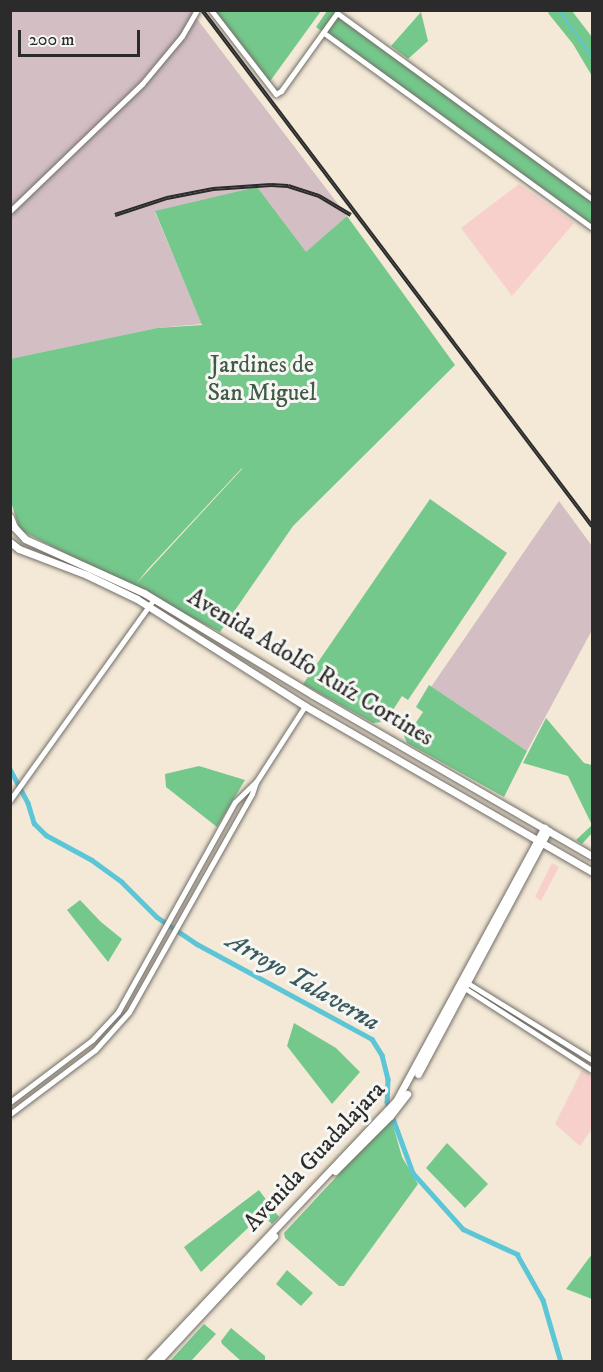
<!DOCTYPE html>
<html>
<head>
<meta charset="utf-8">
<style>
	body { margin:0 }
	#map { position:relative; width:603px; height:1372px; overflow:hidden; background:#f4e9d7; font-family:"IM FELL DW Pica",serif }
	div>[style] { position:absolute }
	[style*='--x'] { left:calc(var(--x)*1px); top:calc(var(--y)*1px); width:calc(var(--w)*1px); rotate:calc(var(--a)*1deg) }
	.built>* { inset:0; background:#f7d0cc }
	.industrial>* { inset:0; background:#d2bec3 }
	.green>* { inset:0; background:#75c88c }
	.stream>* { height:1.5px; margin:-0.75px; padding:0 0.75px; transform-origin:0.75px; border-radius:0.75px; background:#5cc6d7 }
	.canal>* { height:4.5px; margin:-2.25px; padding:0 2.25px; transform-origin:2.25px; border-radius:2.25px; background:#5cc6d7 }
	.roads { filter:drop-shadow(0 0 2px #716e67) drop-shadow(0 0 2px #716e67) }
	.minor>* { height:5px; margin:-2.5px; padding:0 2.5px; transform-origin:2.5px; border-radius:2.5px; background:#fff }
	.major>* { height:7px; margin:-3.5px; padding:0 3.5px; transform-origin:3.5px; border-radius:3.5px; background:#fff }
	.rail>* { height:4px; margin-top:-2px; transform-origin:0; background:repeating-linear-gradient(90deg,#f6f6f2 0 4.5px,#2b2b2b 0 9px); box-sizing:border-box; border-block:2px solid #2b2b2b }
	span { translate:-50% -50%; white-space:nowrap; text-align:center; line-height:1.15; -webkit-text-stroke:6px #f6f6f2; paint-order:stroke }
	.park-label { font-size:24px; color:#415a48 }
	.street-label { font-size:24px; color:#2b2b2b }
	.water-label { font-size:26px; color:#3a5a5f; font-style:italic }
	.frame { position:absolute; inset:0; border:12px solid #2b2b2b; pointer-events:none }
	.scale { position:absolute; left:18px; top:30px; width:122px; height:27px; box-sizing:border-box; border:3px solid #2b2b2b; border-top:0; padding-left:8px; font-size:18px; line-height:21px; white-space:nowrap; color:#2b2b2b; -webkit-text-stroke:4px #f6f6f2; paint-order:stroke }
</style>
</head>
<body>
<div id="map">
	<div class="built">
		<i style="clip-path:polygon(519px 184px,574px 223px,512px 296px,461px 228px)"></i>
		<i style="clip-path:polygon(552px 863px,559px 867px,541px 901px,535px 897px)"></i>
		<i style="clip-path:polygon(582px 1070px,592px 1076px,592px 1129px,580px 1146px,555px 1124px)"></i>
	</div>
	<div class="industrial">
		<i style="clip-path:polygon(11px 11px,191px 11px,347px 216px,306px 253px,155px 212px,202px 324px,157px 328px,11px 359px)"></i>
		<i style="clip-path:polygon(559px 501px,592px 546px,592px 630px,527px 751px,431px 687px)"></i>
	</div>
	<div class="green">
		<i style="clip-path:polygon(333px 10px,592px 200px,592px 228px,316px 27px,327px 11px)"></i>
		<i style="clip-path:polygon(551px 10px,572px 11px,592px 37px,592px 76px,573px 44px,548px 13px)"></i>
		<i style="clip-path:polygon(214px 11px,321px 11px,268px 84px)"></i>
		<i style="clip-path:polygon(421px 12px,428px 41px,408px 59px,391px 46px)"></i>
		<i style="clip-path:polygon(evenodd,257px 187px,306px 252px,347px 216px,455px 365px,293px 526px,220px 632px,20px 530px,11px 502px,10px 359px,157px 328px,202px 325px,155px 211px,257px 187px,242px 468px,242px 469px,136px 584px,148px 569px,242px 468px)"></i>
		<i style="clip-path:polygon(430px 499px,507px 553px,408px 700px,402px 696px,393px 710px,397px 713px,391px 721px,373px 723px,303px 684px)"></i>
		<i style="clip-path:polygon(429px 685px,527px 751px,504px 797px,407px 743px,401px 728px,407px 719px,415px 724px,423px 712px,416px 707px)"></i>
		<i style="clip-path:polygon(546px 718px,584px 763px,592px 765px,592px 833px,582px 844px,576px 840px,592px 825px,568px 776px,523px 763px)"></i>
		<i style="clip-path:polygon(199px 766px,245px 780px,217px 827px,166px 787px,165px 774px)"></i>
		<i style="clip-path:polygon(80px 900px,101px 922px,122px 939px,108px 962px,67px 910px)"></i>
		<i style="clip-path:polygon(294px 1023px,336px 1048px,360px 1072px,332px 1104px,287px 1046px)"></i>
		<i style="clip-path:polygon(391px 1118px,402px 1157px,418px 1184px,344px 1286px,339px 1286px,285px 1238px,284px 1233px)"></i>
		<i style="clip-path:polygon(447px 1143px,488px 1184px,465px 1208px,426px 1168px)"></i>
		<i style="clip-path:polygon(259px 1190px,279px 1217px,272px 1224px,262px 1215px,201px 1272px,184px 1247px)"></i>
		<i style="clip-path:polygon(592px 1254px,592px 1299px,566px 1289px)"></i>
		<i style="clip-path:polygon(287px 1270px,313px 1293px,301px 1306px,276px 1284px)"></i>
		<i style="clip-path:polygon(204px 1324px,216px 1334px,191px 1361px,174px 1361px,171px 1360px)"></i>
		<i style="clip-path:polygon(231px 1328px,265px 1356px,265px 1361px,241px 1361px,222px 1344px,221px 1341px)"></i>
	</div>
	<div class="stream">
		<i style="--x:559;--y:10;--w:57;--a:54.3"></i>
	</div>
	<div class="canal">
		<i style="--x:10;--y:769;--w:38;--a:62"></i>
		<i style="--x:28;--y:803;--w:21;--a:73"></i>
		<i style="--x:34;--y:823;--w:17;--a:45"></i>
		<i style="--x:46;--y:835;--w:52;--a:28.5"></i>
		<i style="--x:92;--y:860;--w:37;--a:36"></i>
		<i style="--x:122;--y:882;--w:49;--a:45"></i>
		<i style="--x:157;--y:917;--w:48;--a:34"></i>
		<i style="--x:197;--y:944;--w:199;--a:28.5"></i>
		<i style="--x:372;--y:1039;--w:19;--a:58"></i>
		<i style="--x:382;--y:1055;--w:25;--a:76"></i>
		<i style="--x:388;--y:1079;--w:23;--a:92"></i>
		<i style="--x:387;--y:1102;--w:76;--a:69.9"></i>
		<i style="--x:413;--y:1173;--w:75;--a:48.2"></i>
		<i style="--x:463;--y:1229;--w:60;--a:24.8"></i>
		<i style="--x:517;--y:1254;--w:53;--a:60.5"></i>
		<i style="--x:543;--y:1300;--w:65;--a:73.8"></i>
	</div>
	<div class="roads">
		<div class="minor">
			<i style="--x:211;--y:10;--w:106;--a:52.3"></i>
			<i style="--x:276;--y:94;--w:6;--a:-31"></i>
			<i style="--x:281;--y:91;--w:96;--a:-54.3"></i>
			<i style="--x:337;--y:13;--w:316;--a:36.1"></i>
			<i style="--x:324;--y:33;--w:331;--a:36"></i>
			<i style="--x:10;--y:211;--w:183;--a:-43.9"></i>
			<i style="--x:142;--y:84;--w:62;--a:-50.2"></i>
			<i style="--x:182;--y:36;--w:30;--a:-60"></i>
			<i style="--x:10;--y:800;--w:247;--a:-54.4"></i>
			<i style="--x:466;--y:982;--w:148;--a:31.8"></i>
			<i style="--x:463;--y:987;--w:153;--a:32.8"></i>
			<i style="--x:10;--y:1102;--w:103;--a:-37.1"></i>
			<i style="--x:92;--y:1040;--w:38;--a:-47"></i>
			<i style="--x:118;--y:1012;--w:240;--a:-60.9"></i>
			<i style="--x:235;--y:802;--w:28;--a:-44"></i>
			<i style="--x:10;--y:1114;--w:106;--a:-37"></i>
			<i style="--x:95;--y:1050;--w:51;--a:-48.2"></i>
			<i style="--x:129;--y:1012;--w:250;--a:-60.6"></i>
			<i style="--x:252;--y:794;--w:13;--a:-72"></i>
			<i style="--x:256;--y:782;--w:90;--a:-57.2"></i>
		</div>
		<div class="major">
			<i style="--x:10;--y:517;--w:11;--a:68"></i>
			<i style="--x:14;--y:527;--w:16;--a:47"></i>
			<i style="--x:25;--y:539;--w:131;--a:24.4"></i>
			<i style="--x:144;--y:593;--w:197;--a:31.1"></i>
			<i style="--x:313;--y:695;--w:322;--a:30"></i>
			<i style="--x:10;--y:542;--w:11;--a:38"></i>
			<i style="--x:19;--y:549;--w:73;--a:20.9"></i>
			<i style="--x:87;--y:575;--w:55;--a:25.6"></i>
			<i style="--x:137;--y:599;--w:199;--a:32.5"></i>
			<i style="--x:305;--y:706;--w:332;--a:30"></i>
			<i style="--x:418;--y:1074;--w:276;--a:-61.9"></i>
			<i style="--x:335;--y:1171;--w:78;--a:-45"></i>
			<i style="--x:390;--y:1116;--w:28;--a:-52"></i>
			<i style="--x:149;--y:1362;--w:359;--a:-46.6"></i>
			<i style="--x:396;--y:1101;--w:311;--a:-61.5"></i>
			<i style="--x:157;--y:1362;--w:172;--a:-47.1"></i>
		</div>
	</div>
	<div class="rail">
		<i style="--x:202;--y:10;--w:647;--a:52.92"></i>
		<i style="--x:115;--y:215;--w:55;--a:-18.1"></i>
		<i style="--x:167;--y:198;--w:47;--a:-11.1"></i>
		<i style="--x:213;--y:189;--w:58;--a:-3.9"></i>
		<i style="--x:271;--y:185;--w:17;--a:3"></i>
		<i style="--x:288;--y:186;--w:33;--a:18"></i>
		<i style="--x:319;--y:196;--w:37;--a:31"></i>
	</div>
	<div class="park-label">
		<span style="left:262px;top:380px">Jardines de<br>San Miguel</span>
	</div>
	<div class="street-label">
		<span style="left:310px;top:668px;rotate:31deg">Avenida Adolfo Ruíz Cortines</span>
		<span style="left:315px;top:1157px;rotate:-47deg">Avenida Guadalajara</span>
	</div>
	<div class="water-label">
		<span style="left:303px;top:982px;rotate:30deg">Arroyo Talaverna</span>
	</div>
	<div class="frame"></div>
	<div class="scale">200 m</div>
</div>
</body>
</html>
